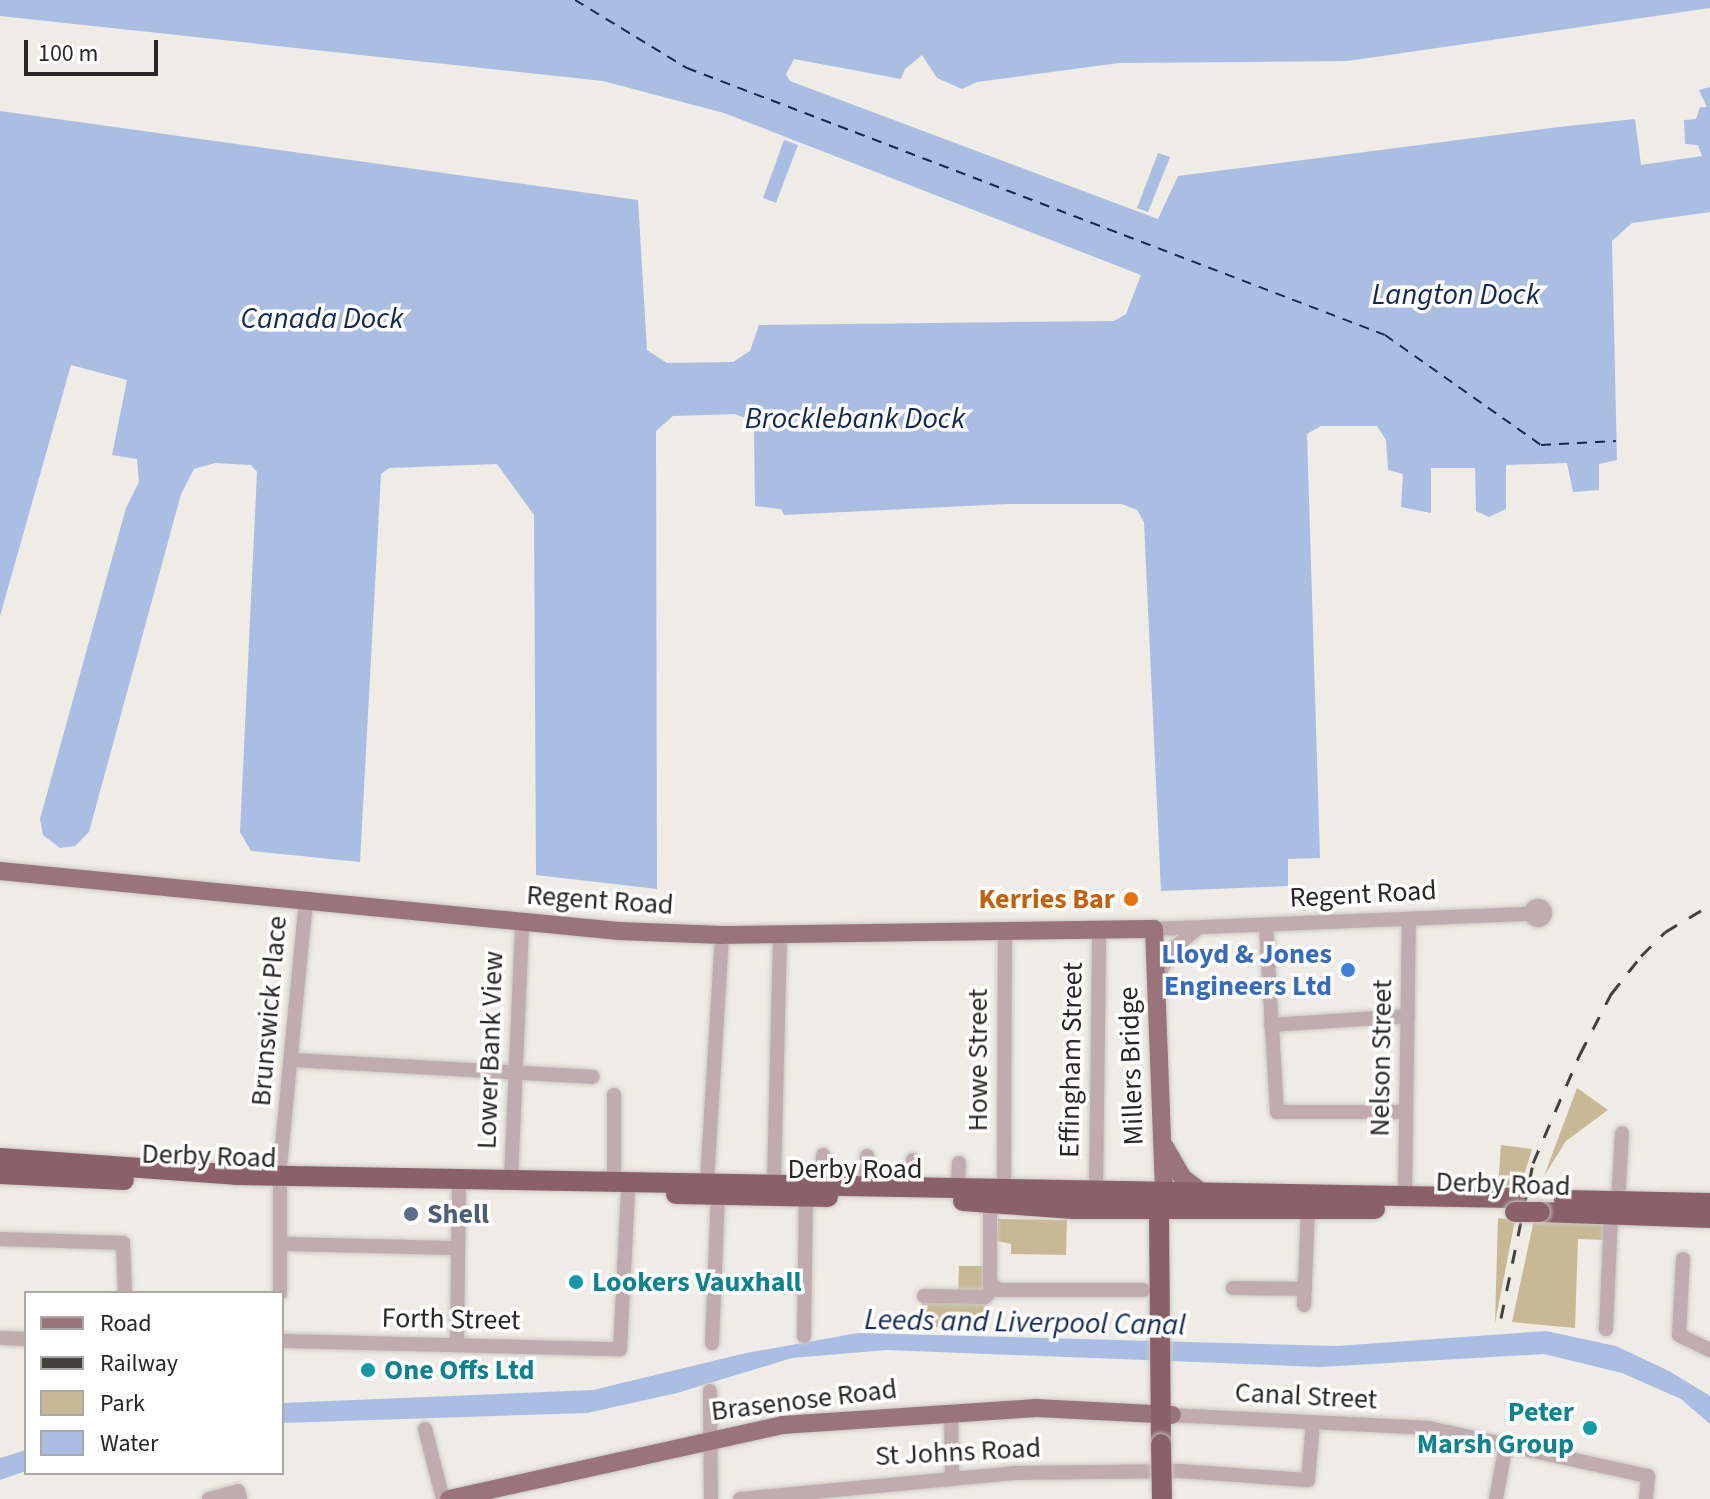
<!DOCTYPE html>
<html>
<head>
<meta charset="utf-8">
<style>
	body { margin:0 }
	#map { position:relative; width:1710px; height:1499px; overflow:hidden; background:#efece5; font-family:"Source Sans 3",sans-serif }
	div>[style] { position:absolute }
	[style*='--x'] { left:calc(var(--x)*1px); top:calc(var(--y)*1px); width:calc(var(--w)*1px); rotate:calc(var(--a)*1deg) }
	.green>* { inset:0; background:#c8b895 }
	.water>* { inset:0; background:#aabde2 }
	.ferry>* { height:2px; margin-top:-1px; transform-origin:0; background:repeating-linear-gradient(90deg,#122854 0 10px,transparent 0 18px) }
	.roads { filter:drop-shadow(0 0 2px #cbc9c2) drop-shadow(0 0 2px #cbc9c2) }
	.minor>* { height:14px; margin:-7px; padding:0 7px; transform-origin:7px; border-radius:7px; background:#c0abaf }
	.minor>.ring { margin:-7px; padding:0; box-sizing:content-box; background:none; border:14px solid #c0abaf; border-radius:50% }
	.major>* { height:18px; margin:-9px; padding:0 9px; transform-origin:9px; border-radius:9px; background:#99747b }
	.highway>* { height:20px; margin:-10px; padding:0 10px; transform-origin:10px; border-radius:10px; background:#8b6169 }
	.rail>* { height:3px; margin-top:-1.5px; transform-origin:0; background:repeating-linear-gradient(90deg,#42413e 0 14px,transparent 0 28px) }
	.bridges { filter:drop-shadow(0 0 2px #cbc9c2) drop-shadow(0 0 2px #cbc9c2) }
	.highway-bridge>* { height:20px; margin:-10px; padding:0 10px; transform-origin:10px; border-radius:10px; background:#8b6169 }
	.dots>* { width:22px; height:22px; translate:-50% -50%; box-sizing:border-box; border:4px solid #fff; border-radius:50% }
	span { translate:-50% -50%; white-space:nowrap; text-align:center; line-height:1.15; -webkit-text-stroke:7px #fff; paint-order:stroke }
	.street-label { font-size:28px; color:#282725 }
	.food-label { font-size:28px; color:#c56008; font-weight:700 }
	.right { translate:-100% -50%; text-align:right }
	.shop-label { font-size:28px; color:#366cbe; font-weight:700 }
	.service-label { font-size:28px; color:#4e5e75; font-weight:700 }
	.left { translate:0 -50%; text-align:left }
	.culture-label { font-size:28px; color:#0d838f; font-weight:700 }
	.water-label { font-size:30px; color:#122854; font-style:italic }
	.legend { position:absolute; left:24px; top:1291px; width:260px; height:184px; box-sizing:border-box; background:#fff; border:2px solid #a9a9a8; margin:0; padding:10px 14px; list-style:none; font-size:24px; color:#282725 }
	.legend li { display:flex; align-items:center; gap:16px; height:40px }
	.legend b { width:40px; border:2px solid #a9a9a8 }
	.scale { position:absolute; left:24px; top:40px; width:134px; height:36px; box-sizing:border-box; border:4px solid #282725; border-top:0; padding-left:10px; font-size:24px; line-height:28px; white-space:nowrap; color:#282725; -webkit-text-stroke:6px #fff; paint-order:stroke }
</style>
</head>
<body>
<div id="map">
	<div class="green">
		<i style="clip-path:polygon(1577px 1088px,1608px 1110px,1566px 1141px,1544px 1176px)"></i>
		<i style="clip-path:polygon(1501px 1145px,1532px 1149px,1521px 1185px,1498px 1186px)"></i>
		<i style="clip-path:polygon(1498px 1218px,1515px 1220px,1495px 1323px)"></i>
		<i style="clip-path:polygon(998px 1219px,1067px 1220px,1066px 1255px,1011px 1254px,1011px 1244px,997px 1241px)"></i>
		<i style="clip-path:polygon(1534px 1220px,1608px 1221px,1608px 1240px,1578px 1239px,1575px 1328px,1512px 1322px)"></i>
		<i style="clip-path:polygon(959px 1266px,986px 1266px,985px 1296px,958px 1295px)"></i>
		<i style="clip-path:polygon(922px 1300px,986px 1301px,985px 1328px,921px 1327px)"></i>
	</div>
	<div class="water">
		<i style="clip-path:polygon(0 0,1710px 0,1710px 8px,1348px 61px,1119px 63px,977px 82px,962px 89px,937px 78px,922px 55px,905px 69px,901px 79px,794px 59px,786px 74px,790px 81px,1158px 219px,1178px 176px,1559px 127px,1635px 119px,1641px 165px,1702px 156px,1698px 145px,1685px 144px,1684px 120px,1696px 119px,1700px 107px,1707px 107px,1699px 90px,1710px 87px,1710px 212px,1632px 223px,1612px 241px,1617px 460px,1599px 464px,1599px 490px,1573px 492px,1567px 463px,1506px 465px,1506px 509px,1489px 517px,1476px 511px,1475px 468px,1431px 468px,1431px 513px,1401px 507px,1403px 474px,1388px 470px,1386px 440px,1377px 426px,1321px 426px,1307px 434px,1320px 858px,1288px 859px,1288px 886px,1161px 891px,1144px 522px,1137px 510px,1122px 504px,1007px 504px,784px 515px,781px 509px,755px 506px,754px 431px,747px 419px,735px 414px,673px 416px,656px 431px,657px 889px,536px 875px,534px 515px,497px 464px,389px 468px,381px 474px,360px 862px,251px 851px,240px 832px,257px 472px,251px 465px,215px 463px,194px 469px,181px 494px,89px 832px,75px 846px,60px 848px,43px 835px,40px 819px,126px 508px,139px 482px,137px 459px,112px 455px,127px 380px,71px 365px,0 616px,0 111px,638px 200px,647px 350px,667px 363px,733px 362px,750px 351px,759px 325px,1114px 321px,1126px 314px,1141px 275px,724px 113px,603px 81px,0 16px)"></i>
		<i style="clip-path:polygon(784px 140px,798px 145px,776px 203px,763px 198px)"></i>
		<i style="clip-path:polygon(1158px 153px,1170px 157px,1148px 212px,1137px 208px)"></i>
		<i style="clip-path:polygon(1546px 1331px,1616px 1346px,1669px 1371px,1710px 1396px,1710px 1424px,1681px 1399px,1622px 1373px,1544px 1354px,1320px 1367px,887px 1350px,792px 1358px,677px 1393px,587px 1413px,282px 1423px,282px 1403px,593px 1390px,746px 1353px,858px 1333px,1337px 1346px)"></i>
		<i style="clip-path:polygon(26px 1450px,26px 1471px,0 1480px,0 1458px)"></i>
	</div>
	<div class="ferry">
		<i style="--x:575;--y:0;--w:131;--a:31.3"></i>
		<i style="--x:687;--y:68;--w:747;--a:20.93"></i>
		<i style="--x:1385;--y:335;--w:191;--a:35.2"></i>
		<i style="--x:1541;--y:445;--w:75;--a:-3.1"></i>
	</div>
	<div class="roads">
		<div class="minor">
			<i class="ring" style="left:1531px;top:906px;width:0;height:0"></i>
			<i style="--x:1266;--y:927;--w:185;--a:86.6"></i>
			<i style="--x:1277;--y:1112;--w:129;--a:0"></i>
			<i style="--x:1154;--y:929;--w:377;--a:-2.3"></i>
			<i style="--x:1156;--y:979;--w:36;--a:-60"></i>
			<i style="--x:1174;--y:948;--w:31;--a:-40"></i>
			<i style="--x:1271;--y:1025;--w:137;--a:-3.8"></i>
			<i style="--x:291;--y:1060;--w:302;--a:3.2"></i>
			<i style="--x:913;--y:1160;--w:27;--a:90"></i>
			<i style="--x:279;--y:1176;--w:278;--a:-84.4"></i>
			<i style="--x:511;--y:1179;--w:256;--a:-87.5"></i>
			<i style="--x:614;--y:1180;--w:85;--a:-90"></i>
			<i style="--x:707;--y:1181;--w:246;--a:-86.5"></i>
			<i style="--x:774;--y:1182;--w:247;--a:-88.6"></i>
			<i style="--x:822;--y:1184;--w:29;--a:-88"></i>
			<i style="--x:866;--y:1185;--w:29;--a:-88"></i>
			<i style="--x:280;--y:1187;--w:106;--a:90"></i>
			<i style="--x:958;--y:1188;--w:25;--a:-88"></i>
			<i style="--x:1004;--y:1189;--w:258;--a:-89.8"></i>
			<i style="--x:1096;--y:1191;--w:262;--a:-89.3"></i>
			<i style="--x:1405;--y:1196;--w:276;--a:-89.2"></i>
			<i style="--x:1618;--y:1202;--w:69;--a:-86.7"></i>
			<i style="--x:990;--y:1203;--w:82;--a:90"></i>
			<i style="--x:990;--y:1285;--w:10;--a:29"></i>
			<i style="--x:999;--y:1290;--w:144;--a:0"></i>
			<i style="--x:0;--y:1239;--w:123;--a:1.9"></i>
			<i style="--x:123;--y:1243;--w:50;--a:87.7"></i>
			<i style="--x:281;--y:1244;--w:177;--a:1.3"></i>
			<i style="--x:1683;--y:1259;--w:76;--a:93"></i>
			<i style="--x:1679;--y:1335;--w:34;--a:26"></i>
			<i style="--x:1233;--y:1288;--w:72;--a:0.8"></i>
			<i style="--x:924;--y:1296;--w:61;--a:0.9"></i>
			<i style="--x:985;--y:1297;--w:14;--a:-45"></i>
			<i style="--x:1304;--y:1305;--w:95;--a:-87.6"></i>
			<i style="--x:1606;--y:1329;--w:113;--a:-87.5"></i>
			<i style="--x:804;--y:1336;--w:139;--a:-89.2"></i>
			<i style="--x:0;--y:1338;--w:26;--a:2"></i>
			<i style="--x:282;--y:1341;--w:338;--a:1.4"></i>
			<i style="--x:620;--y:1349;--w:157;--a:-87.1"></i>
			<i style="--x:712;--y:1343;--w:147;--a:-87.7"></i>
			<i style="--x:457;--y:1344;--w:154;--a:-89.3"></i>
			<i style="--x:710;--y:1391;--w:108;--a:89.5"></i>
			<i style="--x:951;--y:1412;--w:63;--a:89.1"></i>
			<i style="--x:1172;--y:1415;--w:257;--a:2.9"></i>
			<i style="--x:1429;--y:1428;--w:224;--a:12.4"></i>
			<i style="--x:1648;--y:1476;--w:23;--a:95"></i>
			<i style="--x:425;--y:1429;--w:72;--a:75.6"></i>
			<i style="--x:209;--y:1499;--w:30;--a:-15"></i>
			<i style="--x:238;--y:1491;--w:8;--a:76"></i>
			<i style="--x:740;--y:1499;--w:275;--a:-5.4"></i>
			<i style="--x:1014;--y:1473;--w:165;--a:-0.7"></i>
			<i style="--x:1179;--y:1471;--w:129;--a:4"></i>
			<i style="--x:1308;--y:1480;--w:57;--a:-85"></i>
			<i style="--x:1496;--y:1499;--w:56;--a:-79.7"></i>
		</div>
		<div class="major">
			<i style="--x:0;--y:871;--w:622;--a:5.54"></i>
			<i style="--x:619;--y:931;--w:103;--a:2.2"></i>
			<i style="--x:722;--y:935;--w:432;--a:-0.8"></i>
			<i style="--x:1154;--y:929;--w:261;--a:87.8"></i>
			<i style="--x:1165;--y:1147;--w:34;--a:60"></i>
			<i style="--x:1182;--y:1177;--w:23;--a:38"></i>
			<i style="--x:449;--y:1499;--w:341;--a:-12.5"></i>
			<i style="--x:782;--y:1425;--w:255;--a:-3.8"></i>
			<i style="--x:1036;--y:1408;--w:136;--a:2.9"></i>
		</div>
		<div class="highway">
			<i style="--x:0;--y:1158;--w:236;--a:4.1"></i>
			<i style="--x:235;--y:1175;--w:1280;--a:1.03"></i>
			<i style="--x:0;--y:1174;--w:124;--a:2.8"></i>
			<i style="--x:676;--y:1194;--w:152;--a:1.1"></i>
			<i style="--x:1564;--y:1200;--w:146;--a:1.2"></i>
			<i style="--x:963;--y:1201;--w:110;--a:4.2"></i>
			<i style="--x:1073;--y:1209;--w:302;--a:0"></i>
			<i style="--x:1540;--y:1212;--w:170;--a:2"></i>
			<i style="--x:1161;--y:1444;--w:234;--a:-90.5"></i>
			<i style="--x:1159;--y:1210;--w:13;--a:-67"></i>
		</div>
	</div>
	<div class="rail">
		<i style="--x:1501;--y:1318;--w:158;--a:-78.3"></i>
		<i style="--x:1533;--y:1163;--w:119;--a:-66.7"></i>
		<i style="--x:1580;--y:1054;--w:68;--a:-62.7"></i>
		<i style="--x:1611;--y:994;--w:48;--a:-51.7"></i>
		<i style="--x:1641;--y:956;--w:34;--a:-45"></i>
		<i style="--x:1665;--y:932;--w:52;--a:-31"></i>
	</div>
	<div class="bridges">
		<div class="highway-bridge">
			<i style="--x:1515;--y:1212;--w:25;--a:0"></i>
			<i style="--x:1161;--y:1444;--w:55;--a:89"></i>
		</div>
	</div>
	<div class="dots">
		<i style="left:1131px;top:899px;background:#e8710a"></i>
		<i style="left:1348px;top:970px;background:#3f7fe0"></i>
		<i style="left:411px;top:1214px;background:#5c6f8a"></i>
		<i style="left:576px;top:1282px;background:#0f9aa8"></i>
		<i style="left:368px;top:1370px;background:#0f9aa8"></i>
		<i style="left:1590px;top:1428px;background:#0f9aa8"></i>
	</div>
	<div class="street-label">
		<span style="left:1363px;top:894px;rotate:-3deg">Regent Road</span>
		<span style="left:600px;top:900px;rotate:4deg">Regent Road</span>
		<span style="left:269px;top:1011px;rotate:-85deg">Brunswick Place</span>
		<span style="left:490px;top:1050px;rotate:-88deg">Lower Bank View</span>
		<span style="left:1381px;top:1058px;rotate:-89deg">Nelson Street</span>
		<span style="left:978px;top:1060px;rotate:-90deg">Howe Street</span>
		<span style="left:1071px;top:1060px;rotate:-89deg">Effingham Street</span>
		<span style="left:1131px;top:1066px;rotate:-92deg">Millers Bridge</span>
		<span style="left:209px;top:1156px;rotate:2deg">Derby Road</span>
		<span style="left:855px;top:1169px">Derby Road</span>
		<span style="left:1503px;top:1184px;rotate:2deg">Derby Road</span>
		<span style="left:451px;top:1319px;rotate:1deg">Forth Street</span>
		<span style="left:1306px;top:1396px;rotate:3deg">Canal Street</span>
		<span style="left:804px;top:1400px;rotate:-7deg">Brasenose Road</span>
		<span style="left:958px;top:1452px;rotate:-3deg">St Johns Road</span>
	</div>
	<div class="food-label">
		<span class="right" style="left:1115px;top:899px">Kerries Bar</span>
	</div>
	<div class="shop-label">
		<span class="right" style="left:1332px;top:970px">Lloyd &amp; Jones<br>Engineers Ltd</span>
	</div>
	<div class="service-label">
		<span class="left" style="left:427px;top:1214px">Shell</span>
	</div>
	<div class="culture-label">
		<span class="left" style="left:592px;top:1282px">Lookers Vauxhall</span>
		<span class="left" style="left:384px;top:1370px">One Offs Ltd</span>
		<span class="right" style="left:1574px;top:1428px">Peter<br>Marsh Group</span>
	</div>
	<div class="water-label">
		<span style="left:1456px;top:295px">Langton Dock</span>
		<span style="left:322px;top:319px">Canada Dock</span>
		<span style="left:855px;top:419px">Brocklebank Dock</span>
		<span style="left:1025px;top:1323px;rotate:1deg">Leeds and Liverpool Canal</span>
	</div>
	<ul class="legend">
	<li><b style="height:10px;background:#99747b"></b>Road</li>
	<li><b style="height:10px;background:#42413e"></b>Railway</li>
	<li><b style="height:22px;background:#c8b895"></b>Park</li>
	<li><b style="height:22px;background:#aabde2"></b>Water</li>
	</ul>
	<div class="scale">100 m</div>
</div>
</body>
</html>
